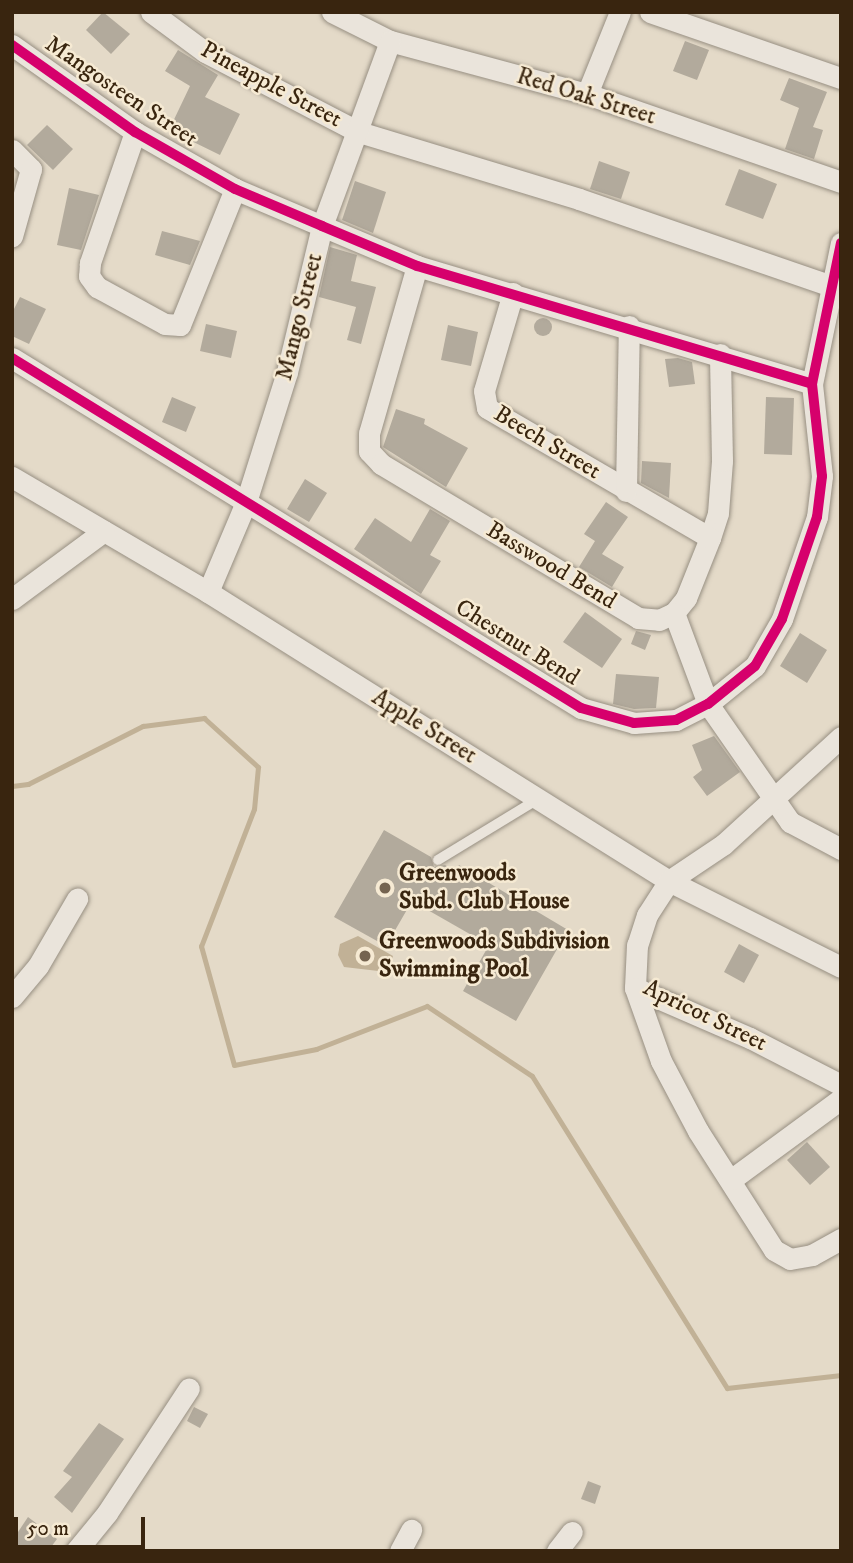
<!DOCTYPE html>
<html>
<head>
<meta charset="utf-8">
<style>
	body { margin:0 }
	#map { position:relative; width:853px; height:1563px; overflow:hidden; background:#e4dac8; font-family:"IM FELL DW Pica",serif }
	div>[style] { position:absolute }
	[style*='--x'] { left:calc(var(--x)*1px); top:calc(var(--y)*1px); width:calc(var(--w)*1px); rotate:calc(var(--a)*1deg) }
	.water>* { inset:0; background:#c1b196 }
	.stream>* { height:5px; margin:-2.5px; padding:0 2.5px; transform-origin:2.5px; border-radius:2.5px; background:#c1b196 }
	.building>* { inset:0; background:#b2aa9c }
	.round { border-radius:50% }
	.roads { filter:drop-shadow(0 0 2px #978f82) drop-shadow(0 0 2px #978f82) }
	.service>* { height:10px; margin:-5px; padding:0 5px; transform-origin:5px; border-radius:5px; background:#eae4db }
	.minor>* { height:21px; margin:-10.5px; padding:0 10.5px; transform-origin:10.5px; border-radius:10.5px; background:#eae4db }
	.cycleway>* { height:10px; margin:-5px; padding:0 5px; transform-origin:5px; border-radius:5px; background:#d6006c }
	.dots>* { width:19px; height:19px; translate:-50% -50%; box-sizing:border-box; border:4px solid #f6ead3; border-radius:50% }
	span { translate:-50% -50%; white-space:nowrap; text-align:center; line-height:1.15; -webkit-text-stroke:5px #f6ead3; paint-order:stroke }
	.street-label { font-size:24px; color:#39250f }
	.poi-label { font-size:24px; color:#39250f; font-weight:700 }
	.left { translate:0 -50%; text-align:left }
	.frame { position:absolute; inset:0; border:14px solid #39250f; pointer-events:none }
	.scale { position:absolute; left:14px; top:1517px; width:131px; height:32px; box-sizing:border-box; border:4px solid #39250f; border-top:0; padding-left:9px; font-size:21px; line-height:24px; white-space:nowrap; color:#39250f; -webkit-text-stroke:5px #f6ead3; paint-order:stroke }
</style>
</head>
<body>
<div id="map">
	<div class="water">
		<i style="clip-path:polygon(358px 936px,393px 956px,387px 972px,344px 967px,338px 955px,340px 944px)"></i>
	</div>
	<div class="stream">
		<i style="--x:12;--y:786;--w:16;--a:-7"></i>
		<i style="--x:28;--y:784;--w:129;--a:-26.8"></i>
		<i style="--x:143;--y:726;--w:62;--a:-7.5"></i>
		<i style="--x:204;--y:718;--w:73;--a:42.2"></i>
		<i style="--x:258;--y:767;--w:42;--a:95.4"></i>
		<i style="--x:254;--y:809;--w:147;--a:111.1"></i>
		<i style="--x:201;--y:946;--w:123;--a:74.5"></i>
		<i style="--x:234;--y:1065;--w:84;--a:-11"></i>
		<i style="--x:316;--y:1049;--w:119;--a:-21.2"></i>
		<i style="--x:427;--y:1006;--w:126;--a:33.7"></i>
		<i style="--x:532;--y:1076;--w:368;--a:58"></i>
		<i style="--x:727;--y:1388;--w:115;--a:-6.5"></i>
	</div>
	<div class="building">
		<i style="clip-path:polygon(103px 12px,130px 34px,111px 54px,86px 30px)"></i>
		<i style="clip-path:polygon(685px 41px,709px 50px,697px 80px,673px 71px)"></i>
		<i style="clip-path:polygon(178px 50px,218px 75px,205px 97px,240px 114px,220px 155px,169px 130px,190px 86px,165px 71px)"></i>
		<i style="clip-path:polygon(789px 78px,827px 92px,813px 127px,823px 130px,814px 159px,785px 149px,799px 108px,780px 100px)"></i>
		<i style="clip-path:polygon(47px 125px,73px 149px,53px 170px,27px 145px)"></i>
		<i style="clip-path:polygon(599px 161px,630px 172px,621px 199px,590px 189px)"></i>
		<i style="clip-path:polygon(739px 169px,777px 184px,763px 219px,725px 205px)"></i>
		<i style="clip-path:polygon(355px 181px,386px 192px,373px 233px,342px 220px)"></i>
		<i style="clip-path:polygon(69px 188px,99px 195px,81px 250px,57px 245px)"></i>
		<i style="clip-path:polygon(162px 231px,200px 241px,190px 265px,155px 255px)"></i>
		<i style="clip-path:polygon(330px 247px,357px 255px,351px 281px,376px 287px,361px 344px,347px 340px,356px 307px,319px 297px)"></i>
		<i style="clip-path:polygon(20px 297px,46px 309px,29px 344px,12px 336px,12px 313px)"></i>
		<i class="round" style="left:534px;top:318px;width:18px;height:18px"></i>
		<i style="clip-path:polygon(206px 324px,237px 331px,231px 358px,200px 351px)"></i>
		<i style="clip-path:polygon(448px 325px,478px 332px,471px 366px,441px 360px)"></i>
		<i style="clip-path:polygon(678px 358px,692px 362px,695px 384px,669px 387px,665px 359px)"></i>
		<i style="clip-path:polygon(172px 397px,196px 407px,186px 432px,162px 422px)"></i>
		<i style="clip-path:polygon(766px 397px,794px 398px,792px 455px,764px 454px)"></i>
		<i style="clip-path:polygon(396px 409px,425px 419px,424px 424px,468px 448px,446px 487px,383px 447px)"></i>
		<i style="clip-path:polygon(642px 461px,671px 463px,669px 498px,641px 483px)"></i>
		<i style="clip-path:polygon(305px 479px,327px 493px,309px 522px,287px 509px)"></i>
		<i style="clip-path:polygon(606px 502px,628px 517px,602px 554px,624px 567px,612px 587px,579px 567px,595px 541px,584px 534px)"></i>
		<i style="clip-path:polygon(430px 509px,450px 521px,430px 555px,441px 561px,421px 594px,354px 549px,375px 518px,411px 542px)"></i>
		<i style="clip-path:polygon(585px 612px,622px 639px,602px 668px,563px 642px)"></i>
		<i style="clip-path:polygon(636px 631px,651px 635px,645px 650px,631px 644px)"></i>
		<i style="clip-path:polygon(800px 633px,827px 650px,807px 683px,780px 666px)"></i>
		<i style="clip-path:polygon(616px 674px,659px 677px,656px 708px,634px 709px,613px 704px)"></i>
		<i style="clip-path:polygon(714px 736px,740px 772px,707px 796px,693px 777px,702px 770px,692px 745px)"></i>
		<i style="clip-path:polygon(384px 830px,431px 857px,434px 867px,445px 865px,456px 871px,459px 865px,568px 930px,516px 1021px,463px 991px,489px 945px,412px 901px,386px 946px,334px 917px)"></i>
		<i style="clip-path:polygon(739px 944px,759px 955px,744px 983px,724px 972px)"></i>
		<i style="clip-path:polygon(807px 1142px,830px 1167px,810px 1185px,787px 1160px)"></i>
		<i style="clip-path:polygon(194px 1407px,208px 1414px,200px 1428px,187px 1421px)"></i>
		<i style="clip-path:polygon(99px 1423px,124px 1439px,72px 1513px,54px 1497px,72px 1477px,63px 1471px)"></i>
		<i style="clip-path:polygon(588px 1481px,601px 1486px,595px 1504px,581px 1499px)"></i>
		<i style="clip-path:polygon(28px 1517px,57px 1539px,48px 1551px,25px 1551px,12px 1541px)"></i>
	</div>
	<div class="roads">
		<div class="service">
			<i style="--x:438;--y:860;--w:117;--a:-31.4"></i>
		</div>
		<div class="minor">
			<i style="--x:151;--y:12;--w:67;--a:36.5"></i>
			<i style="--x:205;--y:52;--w:174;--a:27.5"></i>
			<i style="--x:359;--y:132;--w:230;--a:16.9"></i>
			<i style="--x:579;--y:199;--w:264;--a:19"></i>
			<i style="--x:332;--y:12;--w:65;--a:26.6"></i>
			<i style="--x:390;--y:41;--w:204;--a:15.1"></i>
			<i style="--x:587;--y:94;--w:269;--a:19.1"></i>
			<i style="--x:650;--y:12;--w:202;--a:19.1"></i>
			<i style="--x:12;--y:45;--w:151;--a:35.3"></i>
			<i style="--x:135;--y:132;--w:115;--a:29.7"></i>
			<i style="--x:235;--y:189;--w:95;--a:23"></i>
			<i style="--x:322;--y:226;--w:103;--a:22.8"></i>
			<i style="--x:417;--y:266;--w:412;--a:16.6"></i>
			<i style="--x:587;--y:94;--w:88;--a:-68.1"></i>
			<i style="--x:135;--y:132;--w:139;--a:109"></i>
			<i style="--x:90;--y:263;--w:13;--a:94"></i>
			<i style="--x:89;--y:276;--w:14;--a:54"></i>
			<i style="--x:97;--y:287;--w:77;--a:28.6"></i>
			<i style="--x:165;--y:324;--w:15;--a:4"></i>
			<i style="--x:180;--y:325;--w:147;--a:-68"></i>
			<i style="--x:12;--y:150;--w:27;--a:45"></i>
			<i style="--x:31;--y:169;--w:70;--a:105.8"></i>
			<i style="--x:417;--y:266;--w:174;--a:106"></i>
			<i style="--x:369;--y:433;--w:18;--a:90"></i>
			<i style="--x:369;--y:451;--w:18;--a:47"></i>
			<i style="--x:381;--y:464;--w:300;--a:30.9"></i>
			<i style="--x:638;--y:618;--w:21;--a:5"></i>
			<i style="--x:659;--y:620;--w:17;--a:-25"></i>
			<i style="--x:674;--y:613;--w:19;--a:-51"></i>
			<i style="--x:686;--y:598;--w:65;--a:-68.2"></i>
			<i style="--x:710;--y:538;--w:26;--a:-72"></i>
			<i style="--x:718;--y:513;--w:52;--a:-85.6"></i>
			<i style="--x:722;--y:461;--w:107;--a:-91.1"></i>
			<i style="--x:513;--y:293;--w:102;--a:106.5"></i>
			<i style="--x:484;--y:391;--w:17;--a:80"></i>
			<i style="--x:487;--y:408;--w:258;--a:30.2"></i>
			<i style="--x:12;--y:358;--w:668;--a:31.6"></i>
			<i style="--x:581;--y:708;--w:55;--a:15.8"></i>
			<i style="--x:634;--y:723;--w:42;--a:-4.1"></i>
			<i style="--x:676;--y:720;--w:36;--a:-27"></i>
			<i style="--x:708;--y:704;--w:60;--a:-39"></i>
			<i style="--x:755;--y:666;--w:54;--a:-60.1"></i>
			<i style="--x:782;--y:619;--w:108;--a:-71.1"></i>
			<i style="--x:817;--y:517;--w:41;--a:-83"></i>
			<i style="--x:822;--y:476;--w:93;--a:-96.2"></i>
			<i style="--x:812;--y:384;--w:144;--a:-78.4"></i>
			<i style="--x:12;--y:477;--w:227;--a:30.4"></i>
			<i style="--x:208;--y:592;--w:544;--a:32.08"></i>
			<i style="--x:669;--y:881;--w:192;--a:26.6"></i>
			<i style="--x:626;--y:491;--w:165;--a:-89"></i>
			<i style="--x:208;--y:592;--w:98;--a:-67.1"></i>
			<i style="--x:246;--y:502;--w:136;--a:-72.5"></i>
			<i style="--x:287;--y:372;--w:150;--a:-76.5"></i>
			<i style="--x:322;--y:226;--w:197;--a:-69.8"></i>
			<i style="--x:12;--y:599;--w:114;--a:-36.5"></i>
			<i style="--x:674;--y:613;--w:97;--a:69.5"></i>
			<i style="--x:708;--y:704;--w:144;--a:55.2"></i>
			<i style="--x:790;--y:822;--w:58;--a:27.9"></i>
			<i style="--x:841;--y:737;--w:159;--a:137.6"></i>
			<i style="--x:724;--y:844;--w:66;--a:146.1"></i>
			<i style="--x:669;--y:881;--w:40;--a:122.9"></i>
			<i style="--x:647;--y:915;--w:32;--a:108"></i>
			<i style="--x:637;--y:945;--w:43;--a:92.7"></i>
			<i style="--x:635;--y:988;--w:125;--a:23.5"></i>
			<i style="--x:750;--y:1038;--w:102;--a:27.3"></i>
			<i style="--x:635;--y:988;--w:77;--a:70.4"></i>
			<i style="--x:661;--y:1061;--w:79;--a:62.1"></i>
			<i style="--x:698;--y:1131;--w:141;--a:57.4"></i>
			<i style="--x:774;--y:1250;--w:18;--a:29"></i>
			<i style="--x:790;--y:1259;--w:22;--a:-10"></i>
			<i style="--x:812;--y:1255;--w:33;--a:-29"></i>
			<i style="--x:12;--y:997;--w:40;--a:-50"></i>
			<i style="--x:38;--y:966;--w:78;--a:-59.8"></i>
			<i style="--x:732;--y:1179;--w:135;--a:-36.3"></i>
			<i style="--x:76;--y:1551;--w:49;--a:-50.8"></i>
			<i style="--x:107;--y:1513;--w:149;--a:-56.7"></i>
			<i style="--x:400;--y:1551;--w:24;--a:-62"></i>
			<i style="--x:557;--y:1551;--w:24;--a:-52"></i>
		</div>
	</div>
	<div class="cycleway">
		<i style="--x:12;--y:45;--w:151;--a:35.3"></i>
		<i style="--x:135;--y:132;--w:115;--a:29.7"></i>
		<i style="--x:235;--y:189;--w:95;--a:23"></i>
		<i style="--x:322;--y:226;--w:103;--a:22.8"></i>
		<i style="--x:417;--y:266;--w:412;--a:16.6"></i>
		<i style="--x:12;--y:358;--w:668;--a:31.6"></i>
		<i style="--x:581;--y:708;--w:55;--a:15.8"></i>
		<i style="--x:634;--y:723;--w:42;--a:-4.1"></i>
		<i style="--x:676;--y:720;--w:36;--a:-27"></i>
		<i style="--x:708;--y:704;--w:60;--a:-39"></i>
		<i style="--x:755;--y:666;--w:54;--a:-60.1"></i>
		<i style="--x:782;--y:619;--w:108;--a:-71.1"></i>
		<i style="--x:817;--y:517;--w:41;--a:-83"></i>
		<i style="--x:822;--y:476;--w:93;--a:-96.2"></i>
		<i style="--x:812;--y:384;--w:144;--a:-78.4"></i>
	</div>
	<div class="dots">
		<i style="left:385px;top:888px;background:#756450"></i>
		<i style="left:365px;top:956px;background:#756450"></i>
	</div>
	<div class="street-label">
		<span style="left:271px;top:85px;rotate:28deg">Pineapple Street</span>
		<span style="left:121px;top:92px;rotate:34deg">Mangosteen Street</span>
		<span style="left:586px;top:97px;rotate:17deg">Red Oak Street</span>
		<span style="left:300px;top:317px;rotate:-76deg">Mango Street</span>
		<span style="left:547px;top:443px;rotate:31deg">Beech Street</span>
		<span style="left:551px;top:566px;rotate:31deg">Basswood Bend</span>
		<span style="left:517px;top:643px;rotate:32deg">Chestnut Bend</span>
		<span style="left:424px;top:727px;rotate:32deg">Apple Street</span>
		<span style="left:705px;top:1016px;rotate:26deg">Apricot Street</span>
	</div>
	<div class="poi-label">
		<span class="left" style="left:399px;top:888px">Greenwoods<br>Subd. Club House</span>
		<span class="left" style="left:379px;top:956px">Greenwoods Subdivision<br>Swimming Pool</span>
	</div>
	<div class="frame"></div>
	<div class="scale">50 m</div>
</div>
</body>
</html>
